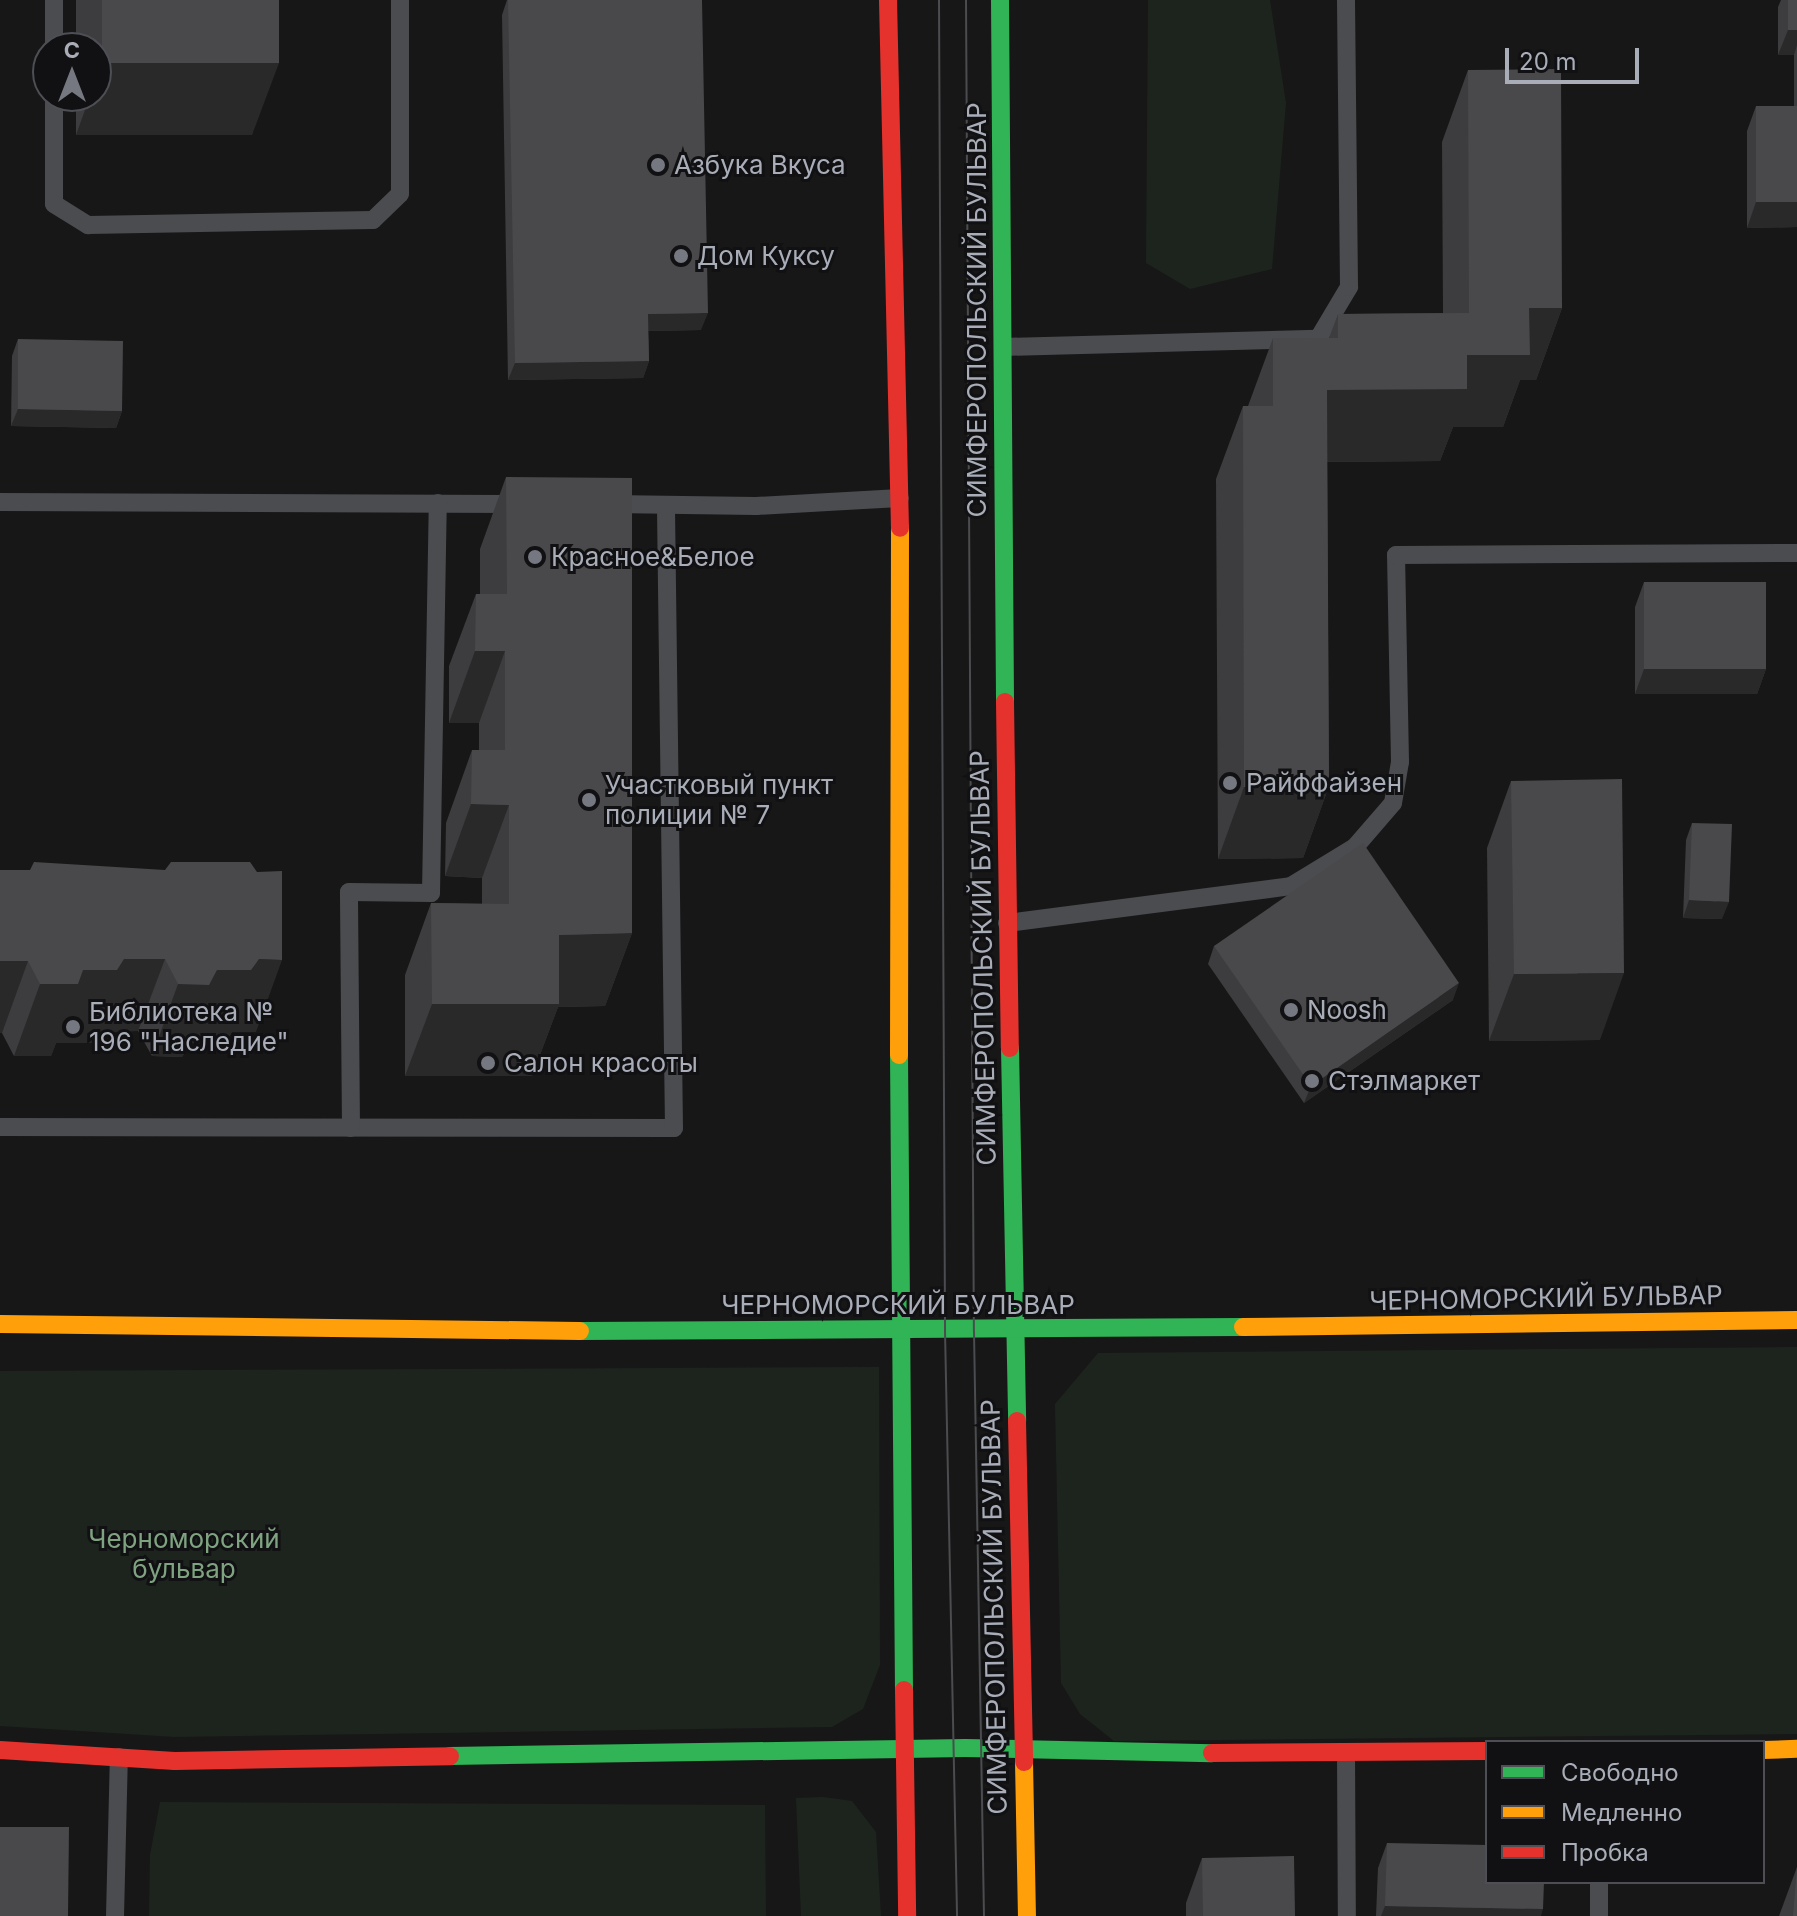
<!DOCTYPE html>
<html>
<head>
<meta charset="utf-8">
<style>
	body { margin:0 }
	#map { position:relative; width:1797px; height:1916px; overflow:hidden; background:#171717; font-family:Inter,sans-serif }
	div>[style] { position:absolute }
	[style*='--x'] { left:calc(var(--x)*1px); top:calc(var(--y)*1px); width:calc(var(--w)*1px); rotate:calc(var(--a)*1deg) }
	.green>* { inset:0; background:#1d241e }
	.lane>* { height:18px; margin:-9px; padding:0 9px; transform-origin:9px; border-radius:9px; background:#4b4c50 }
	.fast>* { height:18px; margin:-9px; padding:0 9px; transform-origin:9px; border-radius:9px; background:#30b455 }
	.slow>* { height:18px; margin:-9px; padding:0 9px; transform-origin:9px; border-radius:9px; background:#ff9f0a }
	.jam>* { height:18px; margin:-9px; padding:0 9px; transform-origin:9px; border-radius:9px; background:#e5322d }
	.tram>* { height:2px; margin:-1px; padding:0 1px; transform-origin:1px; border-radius:1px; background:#4b4c4f }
	.wall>* { inset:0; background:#3d3d3f }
	.shaded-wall>* { inset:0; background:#29292a }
	.building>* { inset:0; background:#49494c }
	.dots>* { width:22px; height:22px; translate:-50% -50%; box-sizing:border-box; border:4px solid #111113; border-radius:50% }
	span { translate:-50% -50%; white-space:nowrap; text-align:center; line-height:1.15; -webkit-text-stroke:6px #111113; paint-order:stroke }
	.poi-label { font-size:26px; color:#a8adb8 }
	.left { translate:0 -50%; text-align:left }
	.street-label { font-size:26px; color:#a8adb8 }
	.park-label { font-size:26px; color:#7fa381 }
	.legend { position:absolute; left:1485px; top:1740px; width:280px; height:144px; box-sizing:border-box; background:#111113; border:2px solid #4d4f55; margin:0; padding:10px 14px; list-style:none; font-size:24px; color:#a8adb8 }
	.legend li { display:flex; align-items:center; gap:16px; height:40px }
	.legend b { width:40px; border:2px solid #4d4f55 }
	.north { position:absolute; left:32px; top:32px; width:80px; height:80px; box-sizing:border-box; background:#111113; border:2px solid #4d4f55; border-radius:50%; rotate:0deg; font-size:22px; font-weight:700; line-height:32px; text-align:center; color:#a8adb8 }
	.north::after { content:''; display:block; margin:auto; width:28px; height:36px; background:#757880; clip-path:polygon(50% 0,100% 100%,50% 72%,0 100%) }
	.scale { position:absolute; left:1505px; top:48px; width:134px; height:36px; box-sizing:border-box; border:4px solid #a8adb8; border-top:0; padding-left:10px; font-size:24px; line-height:28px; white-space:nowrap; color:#a8adb8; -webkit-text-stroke:6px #111113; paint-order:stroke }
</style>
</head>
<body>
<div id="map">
	<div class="green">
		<i style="clip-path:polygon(1148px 0,1270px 0,1286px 103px,1272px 269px,1190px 289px,1146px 263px)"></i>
		<i style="clip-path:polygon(1797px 1347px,1797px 1734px,1114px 1741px,1080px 1714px,1061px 1683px,1055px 1404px,1098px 1353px)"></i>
		<i style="clip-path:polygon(879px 1367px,880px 1665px,863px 1709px,832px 1727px,175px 1737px,0 1726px,0 1371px)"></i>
		<i style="clip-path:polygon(823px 1797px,852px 1801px,876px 1832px,881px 1916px,801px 1916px,796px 1798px)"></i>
		<i style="clip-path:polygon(160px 1802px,765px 1805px,766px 1916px,149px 1916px,150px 1855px)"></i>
	</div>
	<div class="lane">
		<i style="--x:54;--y:0;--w:48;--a:90"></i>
		<i style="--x:54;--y:96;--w:108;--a:90"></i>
		<i style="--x:54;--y:204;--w:40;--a:32"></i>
		<i style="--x:88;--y:225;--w:285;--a:-1"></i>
		<i style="--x:373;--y:220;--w:37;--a:-44"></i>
		<i style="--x:400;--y:194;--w:194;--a:-90"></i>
		<i style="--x:1003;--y:347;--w:315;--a:-1.5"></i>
		<i style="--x:1318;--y:339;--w:61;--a:-59.2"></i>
		<i style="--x:1349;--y:287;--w:287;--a:-90.6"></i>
		<i style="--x:0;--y:502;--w:521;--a:0.22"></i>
		<i style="--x:611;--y:504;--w:145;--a:0.8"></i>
		<i style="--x:756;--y:506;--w:144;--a:-3.2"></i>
		<i style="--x:1007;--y:923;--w:286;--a:-7.4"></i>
		<i style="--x:1291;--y:886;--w:75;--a:-31.4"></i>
		<i style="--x:1355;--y:847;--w:58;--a:-49.2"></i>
		<i style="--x:1393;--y:803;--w:42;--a:-80.3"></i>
		<i style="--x:1400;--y:762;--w:207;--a:-91.1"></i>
		<i style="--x:1396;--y:555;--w:401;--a:-0.3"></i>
		<i style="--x:0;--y:1127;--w:674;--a:0.09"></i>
		<i style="--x:674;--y:1128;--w:623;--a:-90.74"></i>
		<i style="--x:351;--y:1128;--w:236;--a:-90.5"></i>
		<i style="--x:349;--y:892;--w:82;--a:0.7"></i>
		<i style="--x:431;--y:893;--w:390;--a:-89"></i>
		<i style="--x:1346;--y:1752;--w:164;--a:89.7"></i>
		<i style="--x:115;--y:1916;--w:159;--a:-88.6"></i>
		<i style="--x:1599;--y:1916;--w:34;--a:-90"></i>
	</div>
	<div class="fast">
		<i style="--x:1000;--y:0;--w:702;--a:89.59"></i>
		<i style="--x:1010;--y:1048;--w:373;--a:88.9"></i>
		<i style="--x:899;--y:1055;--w:635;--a:89.55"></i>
		<i style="--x:580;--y:1331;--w:663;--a:-0.35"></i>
		<i style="--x:450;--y:1756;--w:515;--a:-0.89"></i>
		<i style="--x:965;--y:1748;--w:247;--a:1.2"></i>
	</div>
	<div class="slow">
		<i style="--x:899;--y:1055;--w:527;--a:-89.89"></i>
		<i style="--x:0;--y:1324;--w:580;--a:0.69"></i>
		<i style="--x:1243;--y:1327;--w:554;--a:-0.72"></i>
		<i style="--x:1763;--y:1750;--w:34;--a:-2"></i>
		<i style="--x:1024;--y:1762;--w:154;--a:88.9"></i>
	</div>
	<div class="jam">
		<i style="--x:888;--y:0;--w:528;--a:88.7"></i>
		<i style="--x:1005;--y:702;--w:346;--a:89.2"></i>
		<i style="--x:1017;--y:1421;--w:341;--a:88.8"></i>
		<i style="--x:904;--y:1690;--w:226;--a:89.2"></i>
		<i style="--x:0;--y:1750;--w:175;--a:3.6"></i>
		<i style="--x:175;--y:1761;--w:275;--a:-1"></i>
		<i style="--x:1212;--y:1753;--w:275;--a:-0.4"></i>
	</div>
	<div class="tram">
		<i style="--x:939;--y:0;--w:1331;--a:89.74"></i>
		<i style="--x:945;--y:1331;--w:585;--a:88.82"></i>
		<i style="--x:966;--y:0;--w:1332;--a:89.66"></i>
		<i style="--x:974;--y:1332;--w:584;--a:89.02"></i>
	</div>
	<div class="wall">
		<i style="clip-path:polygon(76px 0,279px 0,252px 135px,76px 135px,76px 96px,96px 96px,96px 48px,76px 48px)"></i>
		<i style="clip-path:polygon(507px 0,702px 0,701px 330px,648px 331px,649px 361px,643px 378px,508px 380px,502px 15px)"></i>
		<i style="clip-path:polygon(1781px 0,1797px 0,1797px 227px,1747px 228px,1747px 131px,1756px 106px,1794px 106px,1794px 55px,1778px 55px,1778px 7px)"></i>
		<i style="clip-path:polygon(1468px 70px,1562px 308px,1536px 380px,1520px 380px,1503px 427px,1453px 427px,1440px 461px,1327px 462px,1329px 786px,1303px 858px,1218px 859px,1216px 479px,1243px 406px,1248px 406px,1273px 338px,1329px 338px,1338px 314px,1443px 313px,1442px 142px)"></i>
		<i style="clip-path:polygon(18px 339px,122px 411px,116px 428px,11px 426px,12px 356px)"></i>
		<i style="clip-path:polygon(506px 477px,632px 933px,605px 1006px,558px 1007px,532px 1076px,405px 1076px,405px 975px,431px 903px,482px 904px,482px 878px,445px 876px,446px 823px,472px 750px,479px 750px,479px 723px,449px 723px,449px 666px,476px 594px,480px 594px,480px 549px)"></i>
		<i style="clip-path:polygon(1644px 582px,1766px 669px,1757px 694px,1635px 694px,1635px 607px)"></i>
		<i style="clip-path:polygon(1511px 781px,1600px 1040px,1489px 1041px,1487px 848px)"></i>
		<i style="clip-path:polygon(1692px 823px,1722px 919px,1683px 918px,1686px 840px)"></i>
		<i style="clip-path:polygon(0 870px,165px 870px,256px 1032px,232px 1032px,225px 1043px,191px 1043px,182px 1057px,152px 1056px,138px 1031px,98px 1032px,91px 1043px,56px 1043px,51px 1056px,14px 1056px,2px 1033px,0 1033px)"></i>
		<i style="clip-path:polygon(1214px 946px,1453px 1000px,1304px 1103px,1208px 964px)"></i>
		<i style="clip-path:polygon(1387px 1843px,1541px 1916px,1376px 1916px,1378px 1868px)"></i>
		<i style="clip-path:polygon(1202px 1858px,1295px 1916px,1186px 1916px,1186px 1903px)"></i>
		<i style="clip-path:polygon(1797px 1867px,1797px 1916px,1779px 1916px)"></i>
	</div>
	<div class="shaded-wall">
		<i style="clip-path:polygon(1788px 30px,1797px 30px,1797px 45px,1794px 55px,1778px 55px)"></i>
		<i style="clip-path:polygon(102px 63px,279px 63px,252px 135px,76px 135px,90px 96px,96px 96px,96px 79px)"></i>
		<i style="clip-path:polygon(1756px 202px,1797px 202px,1797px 227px,1747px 228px)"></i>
		<i style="clip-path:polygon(1529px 308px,1562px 308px,1536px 380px,1520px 380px,1503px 427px,1453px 427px,1440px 461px,1301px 462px,1327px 390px,1467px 355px)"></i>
		<i style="clip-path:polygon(708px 313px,701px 330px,642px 331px,648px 314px)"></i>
		<i style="clip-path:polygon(649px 361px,643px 378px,508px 380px,515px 363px)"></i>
		<i style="clip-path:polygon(18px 409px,122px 411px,116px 428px,11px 426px)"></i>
		<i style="clip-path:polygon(475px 651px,505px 651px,479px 723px,449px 723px)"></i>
		<i style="clip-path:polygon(1644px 669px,1766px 669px,1757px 694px,1635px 694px)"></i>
		<i style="clip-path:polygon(1329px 786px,1303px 858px,1218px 859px,1244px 787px)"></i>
		<i style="clip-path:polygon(471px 804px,509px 805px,482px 878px,445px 876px)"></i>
		<i style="clip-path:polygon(1689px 900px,1729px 902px,1722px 919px,1683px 918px)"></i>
		<i style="clip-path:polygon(632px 933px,605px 1006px,558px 1007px,532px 1076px,405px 1076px,432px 1004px,559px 935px)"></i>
		<i style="clip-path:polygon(124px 959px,165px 959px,138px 1031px,98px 1032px,91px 1043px,56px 1043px,51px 1056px,14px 1056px,40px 984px,83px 970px)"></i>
		<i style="clip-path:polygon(259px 959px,282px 960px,256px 1032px,232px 1032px,225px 1043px,191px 1043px,182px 1057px,152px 1056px,178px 984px,217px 970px)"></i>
		<i style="clip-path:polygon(0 961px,28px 961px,2px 1033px,0 1033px)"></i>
		<i style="clip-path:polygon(1624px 973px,1600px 1040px,1489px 1041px,1514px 974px)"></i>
		<i style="clip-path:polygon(1459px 983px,1453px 1000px,1304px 1103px,1311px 1086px)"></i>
		<i style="clip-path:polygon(1385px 1906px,1543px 1909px,1541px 1916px,1381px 1916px)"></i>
	</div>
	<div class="building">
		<i style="clip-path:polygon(102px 0,279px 0,279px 63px,102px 63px)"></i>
		<i style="clip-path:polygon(508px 0,702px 0,708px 313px,648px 314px,649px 361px,515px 363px)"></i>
		<i style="clip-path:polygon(1788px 0,1797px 0,1797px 30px,1788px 30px)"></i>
		<i style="clip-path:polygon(1561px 69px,1562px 308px,1529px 308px,1530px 355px,1467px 355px,1467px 389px,1327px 390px,1329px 786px,1244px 787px,1243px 406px,1273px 406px,1273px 338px,1338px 338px,1338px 314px,1469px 313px,1468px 70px)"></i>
		<i style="clip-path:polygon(1756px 106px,1797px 106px,1797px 202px,1756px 202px)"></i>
		<i style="clip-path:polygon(18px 339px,123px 341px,122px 411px,18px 409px)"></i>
		<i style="clip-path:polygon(506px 477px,632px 478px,632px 933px,559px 935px,559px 1004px,432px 1004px,431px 903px,509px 904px,509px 805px,471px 804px,472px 750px,505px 750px,505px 651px,475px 651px,476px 594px,507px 594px)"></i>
		<i style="clip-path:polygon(1644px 582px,1766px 582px,1766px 669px,1644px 669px)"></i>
		<i style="clip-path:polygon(1622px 779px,1624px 973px,1514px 974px,1511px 781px)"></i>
		<i style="clip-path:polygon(1692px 823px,1732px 824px,1729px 902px,1689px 900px)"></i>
		<i style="clip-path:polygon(1363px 843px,1459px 983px,1311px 1086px,1214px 946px)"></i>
		<i style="clip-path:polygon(34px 862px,165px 870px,171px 862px,250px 862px,257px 872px,282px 871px,282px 960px,259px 959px,251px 970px,217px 970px,209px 985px,178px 984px,165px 959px,124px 959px,117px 970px,83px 970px,78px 984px,40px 984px,28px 961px,0 961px,0 870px,30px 870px)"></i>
		<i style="clip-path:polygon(0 1827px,69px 1827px,68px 1916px,0 1916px)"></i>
		<i style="clip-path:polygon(1387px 1843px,1487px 1845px,1487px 1882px,1544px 1882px,1543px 1909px,1385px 1906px)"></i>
		<i style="clip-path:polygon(1294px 1856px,1295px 1916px,1203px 1916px,1202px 1858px)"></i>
		<i style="clip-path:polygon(1797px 1867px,1797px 1916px,1793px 1916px)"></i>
	</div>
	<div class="dots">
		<i style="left:658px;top:165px;background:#757880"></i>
		<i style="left:681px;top:256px;background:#757880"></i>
		<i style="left:535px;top:557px;background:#757880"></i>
		<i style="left:1230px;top:783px;background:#757880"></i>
		<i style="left:589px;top:800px;background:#757880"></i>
		<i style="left:1291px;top:1010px;background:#757880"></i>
		<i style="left:73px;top:1027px;background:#757880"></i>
		<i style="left:488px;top:1063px;background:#757880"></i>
		<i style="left:1312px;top:1081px;background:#757880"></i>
	</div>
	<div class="poi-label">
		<span class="left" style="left:674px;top:165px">Азбука Вкуса</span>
		<span class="left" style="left:697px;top:256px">Дом Куксу</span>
		<span class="left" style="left:551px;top:557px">Красное&amp;Белое</span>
		<span class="left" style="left:1246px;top:783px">Райффайзен</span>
		<span class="left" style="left:605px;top:800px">Участковый пункт<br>полиции № 7</span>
		<span class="left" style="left:1307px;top:1010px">Noosh</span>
		<span class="left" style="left:89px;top:1027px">Библиотека №<br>196 "Наследие"</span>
		<span class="left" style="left:504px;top:1063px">Салон красоты</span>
		<span class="left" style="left:1328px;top:1081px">Стэлмаркет</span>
	</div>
	<div class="street-label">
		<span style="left:977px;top:310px;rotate:-90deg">СИМФЕРОПОЛЬСКИЙ БУЛЬВАР</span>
		<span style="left:983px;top:958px;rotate:-91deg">СИМФЕРОПОЛЬСКИЙ БУЛЬВАР</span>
		<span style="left:1546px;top:1298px;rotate:-1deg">ЧЕРНОМОРСКИЙ БУЛЬВАР</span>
		<span style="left:898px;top:1305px">ЧЕРНОМОРСКИЙ БУЛЬВАР</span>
		<span style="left:994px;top:1607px;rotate:-91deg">СИМФЕРОПОЛЬСКИЙ БУЛЬВАР</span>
	</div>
	<div class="park-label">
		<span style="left:184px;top:1554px">Черноморский<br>бульвар</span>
	</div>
	<ul class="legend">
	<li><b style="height:10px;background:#30b455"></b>Свободно</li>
	<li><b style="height:10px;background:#ff9f0a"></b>Медленно</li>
	<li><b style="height:10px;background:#e5322d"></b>Пробка</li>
	</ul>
	<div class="north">С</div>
	<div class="scale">20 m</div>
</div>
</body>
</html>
